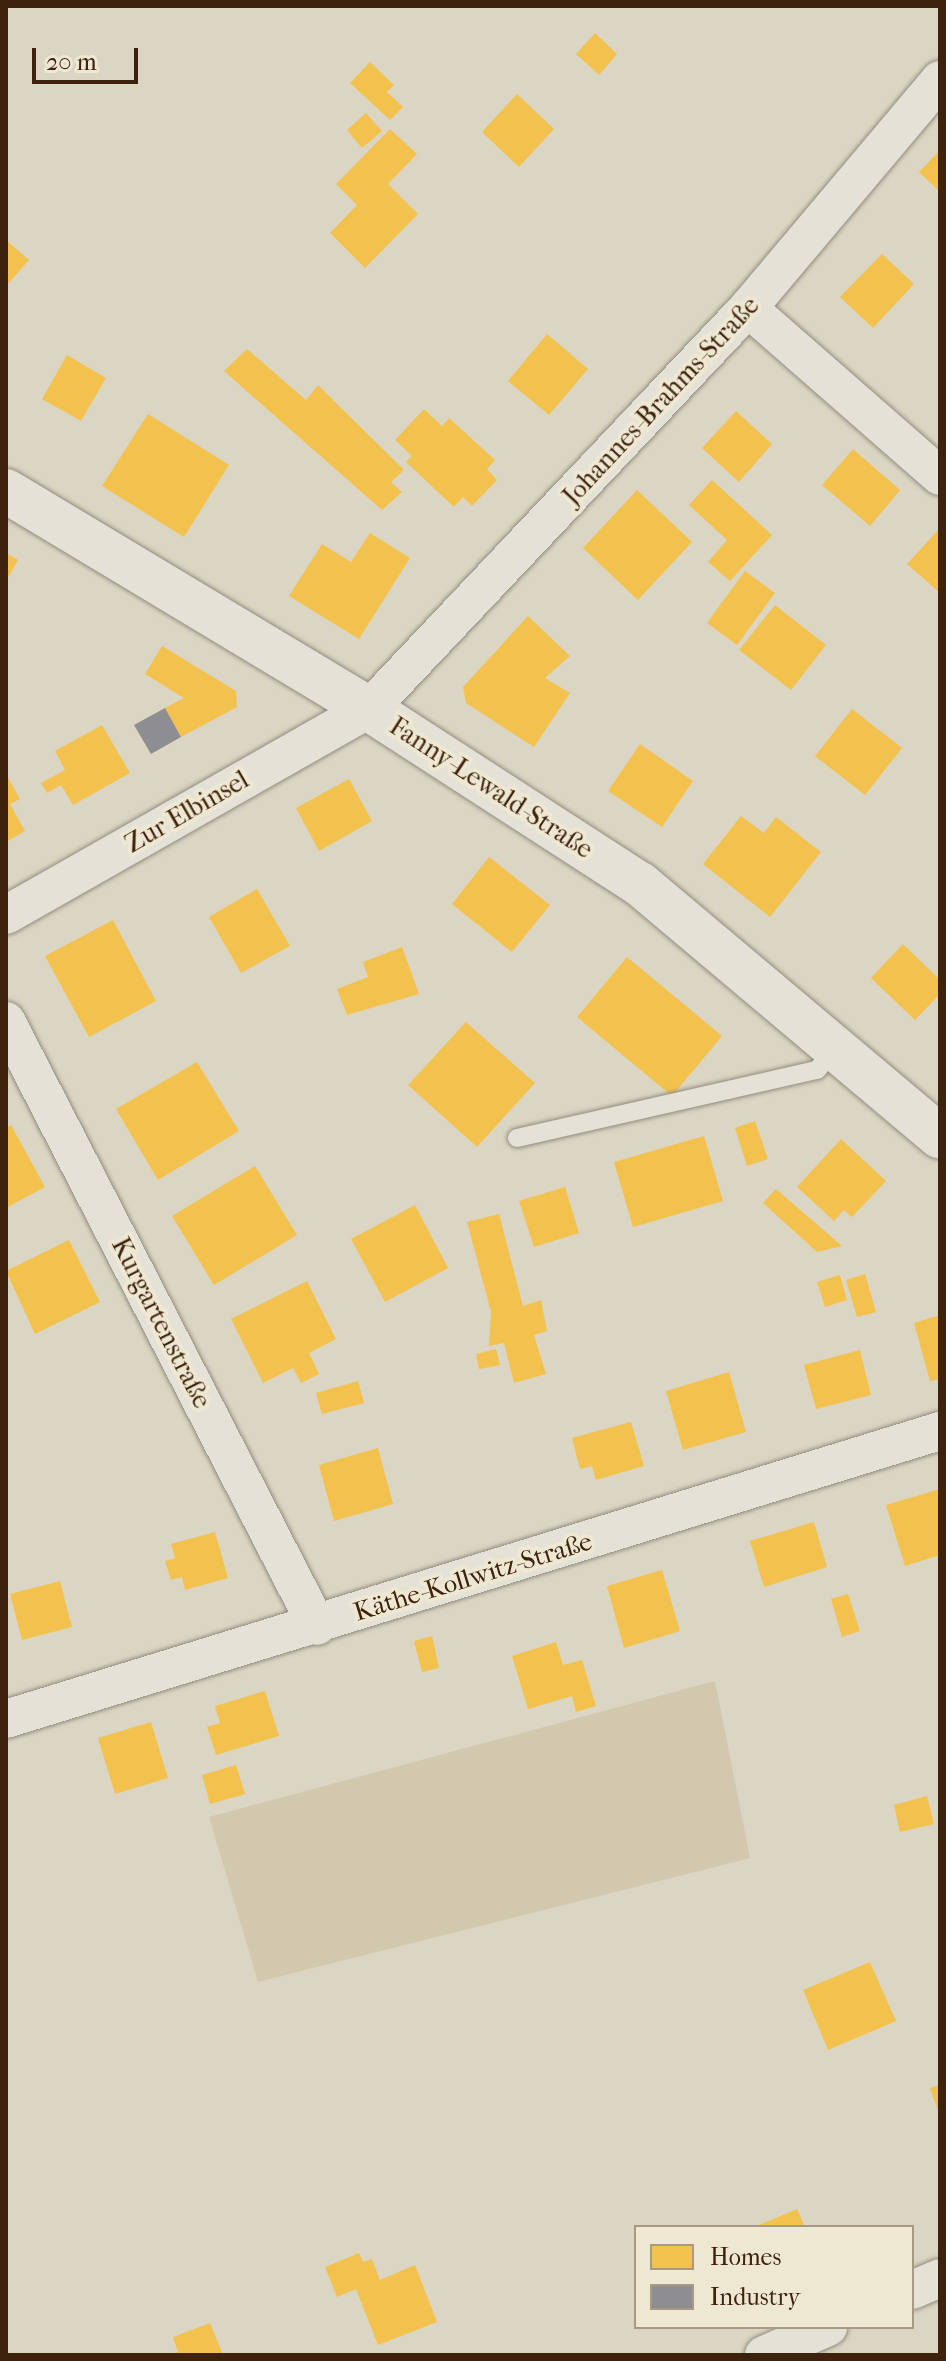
<!DOCTYPE html>
<html>
<head>
<meta charset="utf-8">
<style>
	body { margin:0 }
	#map { position:relative; width:946px; height:2361px; overflow:hidden; background:#dbd6c3; font-family:"IM FELL French Canon",serif }
	div>[style] { position:absolute }
	[style*='--x'] { left:calc(var(--x)*1px); top:calc(var(--y)*1px); width:calc(var(--w)*1px); rotate:calc(var(--a)*1deg) }
	.green>* { inset:0; background:#d1c8ae }
	.homes>* { inset:0; background:#f2c14e }
	.industry>* { inset:0; background:#8d8d92 }
	.roads { filter:drop-shadow(0 0 2px #938c7f) drop-shadow(0 0 2px #938c7f) }
	.service>* { height:18px; margin:-9px; padding:0 9px; transform-origin:9px; border-radius:9px; background:#e4e1d7 }
	.minor>* { height:38px; margin:-19px; padding:0 19px; transform-origin:19px; border-radius:19px; background:#e4e1d7 }
	.tertiary>* { height:44px; margin:-22px; padding:0 22px; transform-origin:22px; border-radius:22px; background:#e4e1d7 }
	span { translate:-50% -50%; white-space:nowrap; text-align:center; line-height:1.15; -webkit-text-stroke:8px #eee8d2; paint-order:stroke }
	.street-label { font-size:26px; color:#3f220d }
	.frame { position:absolute; inset:0; border:8px solid #3f220d; pointer-events:none }
	.legend { position:absolute; left:634px; top:2225px; width:280px; height:104px; box-sizing:border-box; background:#eee8d2; border:2px solid #a89983; margin:0; padding:10px 14px; list-style:none; font-size:24px; color:#3f220d }
	.legend li { display:flex; align-items:center; gap:16px; height:40px }
	.legend b { width:40px; border:2px solid #a89983 }
	.scale { position:absolute; left:32px; top:48px; width:106px; height:36px; box-sizing:border-box; border:4px solid #3f220d; border-top:0; padding-left:10px; font-size:24px; line-height:28px; white-space:nowrap; color:#3f220d; -webkit-text-stroke:6px #eee8d2; paint-order:stroke }
</style>
</head>
<body>
<div id="map">
	<div class="green">
		<i style="clip-path:polygon(715px 1681px,750px 1858px,258px 1982px,209px 1817px)"></i>
	</div>
	<div class="homes">
		<i style="clip-path:polygon(595px 33px,617px 54px,599px 75px,576px 54px)"></i>
		<i style="clip-path:polygon(370px 62px,394px 85px,387px 92px,403px 107px,390px 120px,350px 83px)"></i>
		<i style="clip-path:polygon(517px 94px,554px 129px,519px 167px,482px 132px)"></i>
		<i style="clip-path:polygon(366px 113px,382px 131px,362px 148px,347px 130px)"></i>
		<i style="clip-path:polygon(390px 129px,417px 154px,388px 184px,418px 214px,365px 268px,330px 233px,357px 205px,336px 184px)"></i>
		<i style="clip-path:polygon(940px 150px,940px 192px,919px 172px)"></i>
		<i style="clip-path:polygon(6px 240px,29px 260px,6px 286px)"></i>
		<i style="clip-path:polygon(882px 254px,914px 284px,873px 328px,840px 297px)"></i>
		<i style="clip-path:polygon(547px 334px,588px 369px,549px 415px,508px 381px)"></i>
		<i style="clip-path:polygon(247px 349px,306px 400px,318px 385px,404px 470px,391px 482px,402px 492px,382px 510px,224px 371px)"></i>
		<i style="clip-path:polygon(67px 355px,106px 378px,81px 421px,42px 399px)"></i>
		<i style="clip-path:polygon(424px 409px,442px 426px,449px 418px,495px 460px,487px 469px,497px 480px,472px 506px,463px 497px,454px 507px,406px 462px,412px 456px,395px 440px)"></i>
		<i style="clip-path:polygon(736px 411px,772px 444px,739px 482px,702px 448px)"></i>
		<i style="clip-path:polygon(148px 414px,229px 465px,184px 537px,102px 486px)"></i>
		<i style="clip-path:polygon(853px 449px,900px 490px,870px 526px,822px 485px)"></i>
		<i style="clip-path:polygon(712px 480px,772px 535px,730px 581px,708px 562px,727px 540px,689px 505px)"></i>
		<i style="clip-path:polygon(637px 490px,692px 542px,638px 600px,583px 548px)"></i>
		<i style="clip-path:polygon(940px 528px,940px 593px,907px 564px)"></i>
		<i style="clip-path:polygon(370px 533px,410px 558px,359px 639px,289px 596px,322px 544px,351px 562px)"></i>
		<i style="clip-path:polygon(6px 553px,18px 560px,6px 581px)"></i>
		<i style="clip-path:polygon(745px 571px,775px 593px,737px 645px,707px 623px)"></i>
		<i style="clip-path:polygon(775px 605px,826px 645px,791px 690px,739px 650px)"></i>
		<i style="clip-path:polygon(528px 616px,570px 656px,545px 678px,570px 693px,534px 747px,466px 703px,463px 687px)"></i>
		<i style="clip-path:polygon(162px 646px,236px 691px,237px 707px,181px 737px,165px 708px,184px 698px,145px 674px)"></i>
		<i style="clip-path:polygon(852px 709px,902px 748px,865px 795px,815px 756px)"></i>
		<i style="clip-path:polygon(102px 725px,130px 773px,73px 805px,61px 785px,47px 793px,41px 783px,65px 770px,55px 751px)"></i>
		<i style="clip-path:polygon(640px 744px,693px 781px,662px 827px,608px 791px)"></i>
		<i style="clip-path:polygon(6px 774px,20px 799px,10px 804px,25px 831px,6px 842px)"></i>
		<i style="clip-path:polygon(349px 779px,372px 821px,319px 851px,296px 808px)"></i>
		<i style="clip-path:polygon(741px 816px,764px 833px,776px 817px,821px 852px,770px 917px,703px 864px)"></i>
		<i style="clip-path:polygon(489px 857px,550px 905px,512px 952px,452px 904px)"></i>
		<i style="clip-path:polygon(257px 889px,290px 946px,241px 973px,209px 917px)"></i>
		<i style="clip-path:polygon(113px 920px,156px 1001px,89px 1037px,45px 956px)"></i>
		<i style="clip-path:polygon(903px 944px,940px 980px,940px 994px,915px 1020px,871px 978px)"></i>
		<i style="clip-path:polygon(402px 947px,419px 994px,347px 1015px,337px 989px,368px 977px,363px 962px)"></i>
		<i style="clip-path:polygon(627px 957px,722px 1036px,672px 1096px,577px 1017px)"></i>
		<i style="clip-path:polygon(466px 1022px,535px 1083px,477px 1147px,408px 1085px)"></i>
		<i style="clip-path:polygon(197px 1062px,239px 1131px,158px 1180px,116px 1109px)"></i>
		<i style="clip-path:polygon(755px 1121px,768px 1159px,747px 1166px,735px 1128px)"></i>
		<i style="clip-path:polygon(11px 1125px,45px 1187px,6px 1208px,6px 1128px)"></i>
		<i style="clip-path:polygon(704px 1136px,723px 1201px,633px 1227px,614px 1162px)"></i>
		<i style="clip-path:polygon(841px 1139px,886px 1181px,852px 1217px,844px 1210px,834px 1221px,797px 1187px)"></i>
		<i style="clip-path:polygon(255px 1166px,297px 1235px,214px 1285px,172px 1216px)"></i>
		<i style="clip-path:polygon(565px 1187px,579px 1233px,534px 1247px,519px 1201px)"></i>
		<i style="clip-path:polygon(776px 1189px,842px 1246px,817px 1252px,763px 1203px)"></i>
		<i style="clip-path:polygon(415px 1205px,448px 1268px,385px 1302px,351px 1239px)"></i>
		<i style="clip-path:polygon(499px 1214px,523px 1306px,541px 1300px,547px 1331px,534px 1335px,546px 1374px,514px 1383px,504px 1343px,489px 1346px,491px 1312px,467px 1222px)"></i>
		<i style="clip-path:polygon(69px 1240px,100px 1302px,35px 1334px,6px 1271px)"></i>
		<i style="clip-path:polygon(865px 1274px,876px 1312px,857px 1317px,846px 1280px)"></i>
		<i style="clip-path:polygon(840px 1275px,847px 1300px,825px 1307px,817px 1282px)"></i>
		<i style="clip-path:polygon(307px 1281px,336px 1339px,309px 1353px,319px 1374px,301px 1383px,293px 1368px,263px 1383px,231px 1319px)"></i>
		<i style="clip-path:polygon(940px 1315px,940px 1379px,930px 1381px,914px 1323px)"></i>
		<i style="clip-path:polygon(496px 1349px,500px 1365px,479px 1369px,476px 1354px)"></i>
		<i style="clip-path:polygon(860px 1350px,871px 1395px,816px 1409px,804px 1365px)"></i>
		<i style="clip-path:polygon(729px 1372px,746px 1432px,683px 1450px,666px 1391px)"></i>
		<i style="clip-path:polygon(358px 1381px,364px 1403px,322px 1414px,316px 1393px)"></i>
		<i style="clip-path:polygon(631px 1422px,644px 1466px,596px 1480px,592px 1466px,580px 1469px,572px 1438px)"></i>
		<i style="clip-path:polygon(378px 1448px,393px 1504px,334px 1521px,319px 1465px)"></i>
		<i style="clip-path:polygon(940px 1489px,940px 1555px,905px 1566px,886px 1505px)"></i>
		<i style="clip-path:polygon(814px 1522px,827px 1567px,764px 1587px,750px 1541px)"></i>
		<i style="clip-path:polygon(215px 1532px,228px 1578px,185px 1590px,182px 1577px,171px 1580px,165px 1561px,175px 1558px,171px 1544px)"></i>
		<i style="clip-path:polygon(662px 1570px,680px 1631px,624px 1648px,607px 1586px)"></i>
		<i style="clip-path:polygon(60px 1581px,72px 1627px,22px 1640px,10px 1594px)"></i>
		<i style="clip-path:polygon(848px 1594px,860px 1631px,842px 1637px,831px 1599px)"></i>
		<i style="clip-path:polygon(432px 1636px,439px 1668px,422px 1672px,414px 1641px)"></i>
		<i style="clip-path:polygon(556px 1642px,563px 1665px,582px 1660px,596px 1706px,576px 1712px,572px 1696px,528px 1709px,512px 1656px)"></i>
		<i style="clip-path:polygon(265px 1691px,279px 1736px,216px 1755px,207px 1727px,220px 1723px,215px 1706px)"></i>
		<i style="clip-path:polygon(151px 1722px,168px 1778px,115px 1794px,98px 1738px)"></i>
		<i style="clip-path:polygon(236px 1765px,245px 1794px,210px 1804px,202px 1775px)"></i>
		<i style="clip-path:polygon(927px 1796px,934px 1824px,900px 1832px,894px 1805px)"></i>
		<i style="clip-path:polygon(870px 1962px,896px 2021px,828px 2050px,803px 1990px)"></i>
		<i style="clip-path:polygon(940px 2085px,940px 2116px,930px 2088px)"></i>
		<i style="clip-path:polygon(797px 2209px,805px 2227px,754px 2227px)"></i>
		<i style="clip-path:polygon(359px 2253px,363px 2262px,372px 2259px,380px 2280px,415px 2265px,437px 2322px,378px 2345px,356px 2289px,337px 2297px,325px 2267px)"></i>
		<i style="clip-path:polygon(210px 2323px,223px 2355px,170px 2355px,178px 2352px,173px 2337px)"></i>
	</div>
	<div class="industry">
		<i style="clip-path:polygon(165px 708px,181px 737px,151px 754px,134px 725px)"></i>
	</div>
	<div class="roads">
		<div class="service">
			<i style="--x:517;--y:1138;--w:308;--a:-12.8"></i>
			<i style="--x:817;--y:1070;--w:29;--a:-49"></i>
		</div>
		<div class="minor">
			<i style="--x:748;--y:308;--w:255;--a:41.2"></i>
			<i style="--x:6;--y:915;--w:417;--a:-29.6"></i>
			<i style="--x:369;--y:709;--w:552;--a:-46.62"></i>
			<i style="--x:748;--y:308;--w:298;--a:-49.9"></i>
			<i style="--x:6;--y:1021;--w:680;--a:62.79"></i>
			<i style="--x:6;--y:1719;--w:977;--a:-17.14"></i>
			<i style="--x:912;--y:2290;--w:30;--a:-23"></i>
			<i style="--x:764;--y:2355;--w:70;--a:-23.6"></i>
		</div>
		<div class="tertiary">
			<i style="--x:6;--y:491;--w:423;--a:31"></i>
			<i style="--x:369;--y:709;--w:323;--a:32.9"></i>
			<i style="--x:640;--y:884;--w:392;--a:40.1"></i>
		</div>
	</div>
	<div class="street-label">
		<span style="left:661px;top:401px;rotate:-47deg">Johannes-Brahms-Straße</span>
		<span style="left:491px;top:788px;rotate:33deg">Fanny-Lewald-Straße</span>
		<span style="left:187px;top:812px;rotate:-30deg">Zur Elbinsel</span>
		<span style="left:161px;top:1323px;rotate:63deg">Kurgartenstraße</span>
		<span style="left:473px;top:1577px;rotate:-17deg">Käthe-Kollwitz-Straße</span>
	</div>
	<div class="frame"></div>
	<ul class="legend">
	<li><b style="height:22px;background:#f2c14e"></b>Homes</li>
	<li><b style="height:22px;background:#8d8d92"></b>Industry</li>
	</ul>
	<div class="scale">20 m</div>
</div>
</body>
</html>
